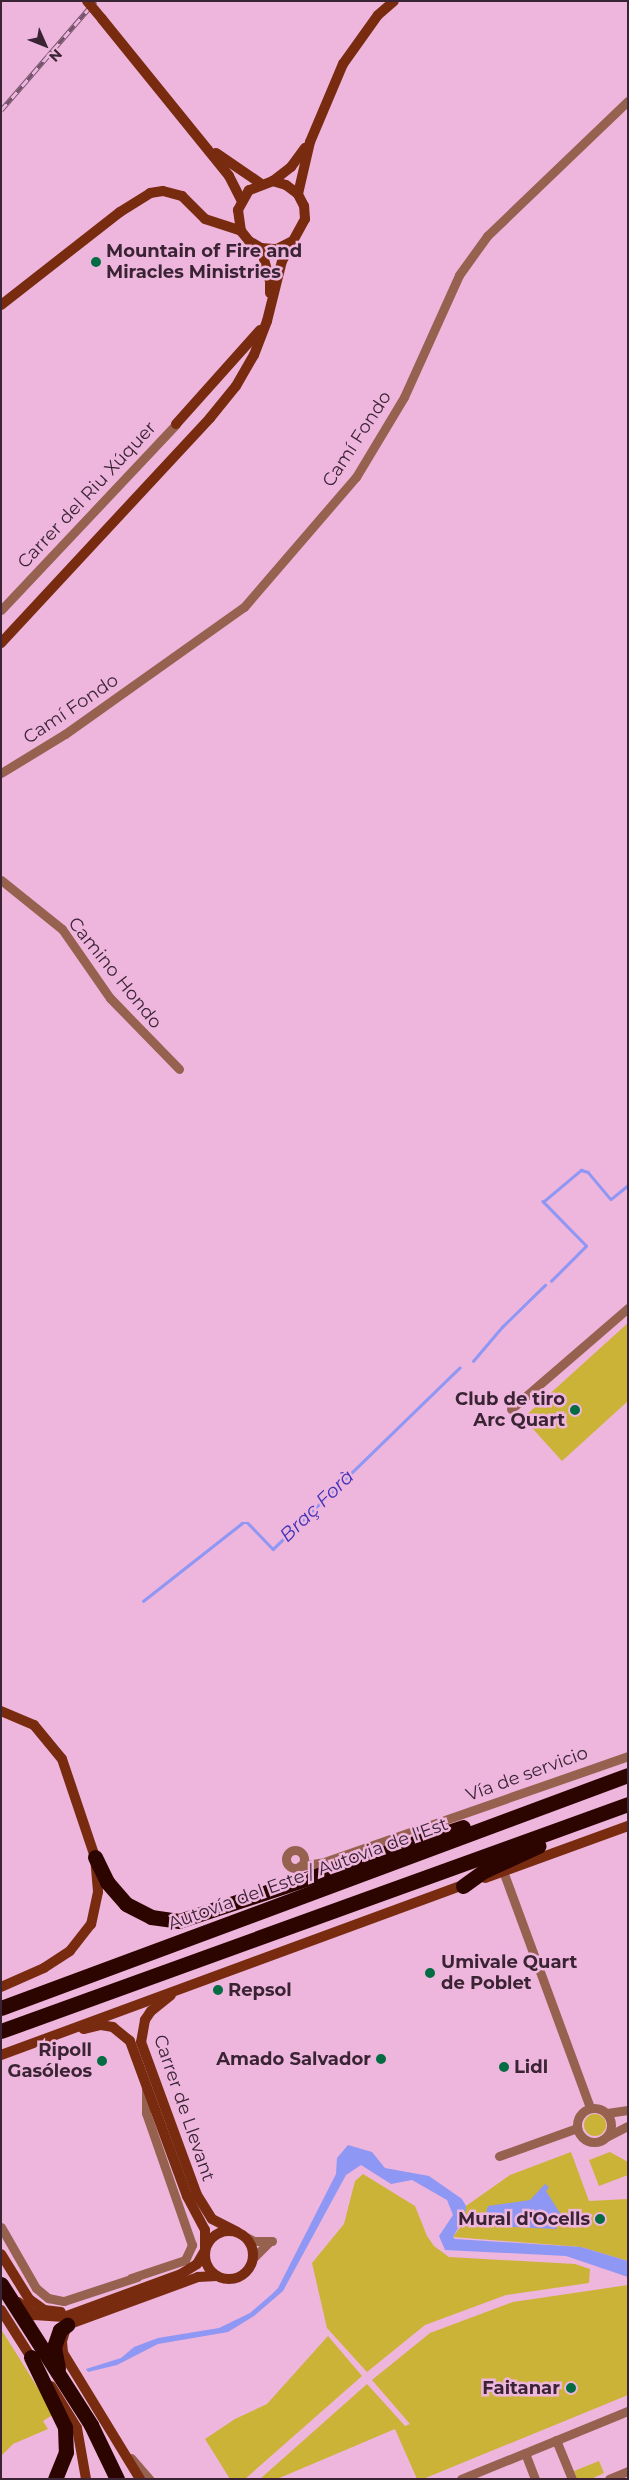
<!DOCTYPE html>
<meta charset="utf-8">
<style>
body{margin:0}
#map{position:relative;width:629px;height:2480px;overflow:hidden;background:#eeb5dd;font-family:Montserrat,sans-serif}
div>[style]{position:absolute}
.green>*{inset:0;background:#cbb337}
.round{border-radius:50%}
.water>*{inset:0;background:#8e97f4}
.stream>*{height:2.5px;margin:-1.25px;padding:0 1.25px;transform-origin:1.25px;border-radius:1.25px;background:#8e97f4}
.street>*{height:9px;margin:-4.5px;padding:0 4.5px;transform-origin:4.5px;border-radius:4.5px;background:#976150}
.street>.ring{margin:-4.5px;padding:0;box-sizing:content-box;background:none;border:9px solid #976150;border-radius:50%}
.secondary>*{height:10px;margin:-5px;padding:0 5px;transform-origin:5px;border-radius:5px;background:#792b10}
.secondary>.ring{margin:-5px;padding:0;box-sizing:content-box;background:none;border:10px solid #792b10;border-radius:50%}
.highway>*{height:15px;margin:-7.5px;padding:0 7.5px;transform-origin:7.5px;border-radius:7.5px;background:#2c0500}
.rail>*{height:4.5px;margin-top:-2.25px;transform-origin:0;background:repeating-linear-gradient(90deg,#eeb5dd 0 8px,#74536b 0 16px);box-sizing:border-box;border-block:1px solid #74536b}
.secondary-bridge>*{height:10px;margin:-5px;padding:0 5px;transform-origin:5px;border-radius:5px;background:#792b10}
.dots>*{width:14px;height:14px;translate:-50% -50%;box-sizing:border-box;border:2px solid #eeb5dd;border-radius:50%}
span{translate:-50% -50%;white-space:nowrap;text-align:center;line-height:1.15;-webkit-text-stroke:5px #eeb5dd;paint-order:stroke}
.poi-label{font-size:18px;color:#3a2434;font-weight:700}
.left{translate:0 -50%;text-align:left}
.right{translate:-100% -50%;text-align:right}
.street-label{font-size:18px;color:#3a2434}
.water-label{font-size:19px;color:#3f32b7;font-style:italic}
.frame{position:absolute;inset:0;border:2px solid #3a2434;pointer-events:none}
.north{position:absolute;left:20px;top:20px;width:50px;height:50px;-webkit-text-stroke:4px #eeb5dd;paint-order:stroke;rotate:134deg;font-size:14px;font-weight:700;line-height:20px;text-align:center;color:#3a2434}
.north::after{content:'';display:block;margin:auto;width:18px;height:22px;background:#3a2434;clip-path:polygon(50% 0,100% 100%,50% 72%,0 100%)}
</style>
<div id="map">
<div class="green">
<div style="clip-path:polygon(628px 1323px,628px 1401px,562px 1461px,523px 1418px)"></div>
<div class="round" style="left:584px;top:2114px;width:22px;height:22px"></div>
<div style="clip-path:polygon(571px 2152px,589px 2201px,628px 2199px,628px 2261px,581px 2247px,453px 2237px,461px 2226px,466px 2206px,510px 2175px)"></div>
<div style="clip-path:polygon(610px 2152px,628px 2162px,628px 2175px,599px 2186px,589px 2160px)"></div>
<div style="clip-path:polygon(363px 2174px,415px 2206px,427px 2236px,434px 2246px,449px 2257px,575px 2264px,590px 2269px,589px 2283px,506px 2295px,425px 2325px,367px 2372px,327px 2328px,312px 2263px,344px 2224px,355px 2181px)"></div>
<div style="clip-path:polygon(628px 2285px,628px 2395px,423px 2479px,417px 2479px,395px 2429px,277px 2479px,260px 2479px,367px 2384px,405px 2426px,410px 2424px,372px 2380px,430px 2333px,513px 2302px)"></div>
<div style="clip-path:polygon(1px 2329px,54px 2414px,43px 2421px,48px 2429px,13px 2444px,1px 2456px)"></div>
<div style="clip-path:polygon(328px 2336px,362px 2376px,245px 2479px,230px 2479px,205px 2439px,235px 2419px,267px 2404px)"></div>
<div style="clip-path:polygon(599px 2461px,604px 2473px,591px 2479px,577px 2479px,574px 2471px)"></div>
</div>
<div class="water">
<div style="clip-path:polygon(348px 2145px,372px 2152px,385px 2168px,429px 2176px,462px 2199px,466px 2206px,465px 2216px,453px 2237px,455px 2239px,581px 2247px,628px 2261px,628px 2277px,566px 2256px,445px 2250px,439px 2236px,453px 2215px,447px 2200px,412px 2180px,391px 2184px,361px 2165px,346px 2175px,283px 2291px,254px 2316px,228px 2332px,158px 2344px,117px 2365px,88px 2372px,86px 2369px,121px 2358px,134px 2347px,158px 2338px,219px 2328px,250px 2313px,272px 2294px,278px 2288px,336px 2174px,337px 2158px)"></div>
<div style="clip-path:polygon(545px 2184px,549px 2187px,546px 2191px,560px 2213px,561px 2220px,556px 2229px,493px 2226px,484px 2219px,488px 2206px,530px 2200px)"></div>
</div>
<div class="stream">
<div style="left:551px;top:1281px;width:49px;rotate:-45deg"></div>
<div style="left:586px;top:1246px;width:62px;rotate:-134.3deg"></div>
<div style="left:543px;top:1202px;width:50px;rotate:-40.1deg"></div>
<div style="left:581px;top:1170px;width:7px;rotate:16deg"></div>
<div style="left:588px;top:1172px;width:35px;rotate:50deg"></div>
<div style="left:611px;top:1199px;width:22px;rotate:-39deg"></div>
<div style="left:473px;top:1361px;width:45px;rotate:-49.5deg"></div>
<div style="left:502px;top:1327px;width:60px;rotate:-44.3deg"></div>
<div style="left:143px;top:1601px;width:126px;rotate:-38.2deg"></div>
<div style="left:242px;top:1523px;width:6px"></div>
<div style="left:248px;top:1523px;width:36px;rotate:46deg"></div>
<div style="left:273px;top:1549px;width:260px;rotate:-44.2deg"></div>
</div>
<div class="street">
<div style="left:1px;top:610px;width:255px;rotate:-46.7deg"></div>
<div style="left:1px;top:773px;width:75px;rotate:-31.4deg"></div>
<div style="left:65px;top:734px;width:219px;rotate:-35.4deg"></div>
<div style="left:244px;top:607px;width:172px;rotate:-49.3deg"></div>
<div style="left:356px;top:477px;width:93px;rotate:-59deg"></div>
<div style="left:404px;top:397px;width:134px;rotate:-65.7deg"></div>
<div style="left:459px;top:275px;width:48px;rotate:-54.3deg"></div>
<div style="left:487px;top:236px;width:195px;rotate:-43.8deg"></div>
<div style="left:1px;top:880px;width:78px;rotate:38.8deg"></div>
<div style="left:62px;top:929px;width:84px;rotate:55.2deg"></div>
<div style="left:110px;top:998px;width:99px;rotate:45.8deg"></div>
<div style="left:511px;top:1409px;width:155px;rotate:-40.8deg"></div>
<div class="ring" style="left:286px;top:1850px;width:9px;height:9px"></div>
<div style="left:300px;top:1866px;width:24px;rotate:-9deg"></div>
<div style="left:324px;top:1862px;width:322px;rotate:-19.2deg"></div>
<div style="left:503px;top:1871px;width:252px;rotate:69.8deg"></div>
<div class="ring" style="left:577px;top:2108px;width:25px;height:25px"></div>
<div style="left:607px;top:2113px;width:21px;rotate:-8deg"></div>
<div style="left:608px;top:2136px;width:22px;rotate:-27deg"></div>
<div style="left:499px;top:2156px;width:83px;rotate:-19.7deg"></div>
<div style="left:1px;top:2227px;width:70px;rotate:60.2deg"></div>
<div style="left:36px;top:2288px;width:16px;rotate:40deg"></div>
<div style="left:48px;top:2298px;width:16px;rotate:11deg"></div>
<div style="left:64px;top:2301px;width:77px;rotate:-18.2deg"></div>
<div style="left:244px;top:2236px;width:11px;rotate:27deg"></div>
<div style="left:254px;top:2241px;width:18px"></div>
<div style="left:253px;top:2258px;width:24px;rotate:-45deg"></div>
<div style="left:131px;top:2278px;width:57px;rotate:-18.4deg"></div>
<div style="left:185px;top:2260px;width:17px;rotate:-65deg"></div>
<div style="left:192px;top:2245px;width:140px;rotate:-109.2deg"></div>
<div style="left:146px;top:2113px;width:25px;rotate:-90deg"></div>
<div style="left:556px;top:2440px;width:42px;rotate:67.7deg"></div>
<div style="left:525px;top:2453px;width:28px;rotate:69deg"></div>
<div style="left:131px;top:2458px;width:28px;rotate:49deg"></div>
<div style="left:461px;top:2479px;width:180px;rotate:-22.2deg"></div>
<div style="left:609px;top:2479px;width:21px;rotate:-23deg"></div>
</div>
<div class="secondary">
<div style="left:102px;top:19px;width:202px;rotate:51deg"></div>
<div style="left:229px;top:176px;width:27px;rotate:63deg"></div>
<div style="left:216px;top:153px;width:53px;rotate:34.3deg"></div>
<div style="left:273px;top:181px;width:23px;rotate:-38deg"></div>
<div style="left:291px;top:167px;width:24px;rotate:-54deg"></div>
<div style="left:298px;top:194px;width:53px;rotate:-77deg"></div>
<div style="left:310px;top:142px;width:85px;rotate:-67.1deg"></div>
<div style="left:343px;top:64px;width:60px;rotate:-54.5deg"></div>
<div style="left:378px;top:15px;width:21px;rotate:-41deg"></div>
<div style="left:261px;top:248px;width:35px;rotate:75deg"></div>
<div style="left:270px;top:282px;width:11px;rotate:90deg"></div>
<div style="left:1px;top:305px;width:151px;rotate:-38deg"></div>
<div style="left:120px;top:212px;width:36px;rotate:-32deg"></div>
<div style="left:150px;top:193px;width:13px;rotate:-9deg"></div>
<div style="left:163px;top:191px;width:20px;rotate:15deg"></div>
<div style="left:182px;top:196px;width:33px;rotate:45deg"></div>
<div style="left:205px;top:219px;width:38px;rotate:18deg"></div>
<div style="left:176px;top:424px;width:126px;rotate:-48.2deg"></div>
<div style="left:1px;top:643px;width:307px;rotate:-47.1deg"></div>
<div style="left:210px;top:418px;width:41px;rotate:-50.9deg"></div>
<div style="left:236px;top:386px;width:36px;rotate:-60deg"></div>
<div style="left:254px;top:355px;width:36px;rotate:-69deg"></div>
<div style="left:267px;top:321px;width:62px;rotate:-76deg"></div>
<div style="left:282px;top:261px;width:48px;rotate:-61.3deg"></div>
<div style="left:305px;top:219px;width:13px;rotate:-94deg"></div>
<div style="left:304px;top:206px;width:13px;rotate:-117deg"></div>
<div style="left:298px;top:194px;width:15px;rotate:-143deg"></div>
<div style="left:286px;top:185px;width:14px;rotate:-163deg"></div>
<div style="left:273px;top:181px;width:26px;rotate:159deg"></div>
<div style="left:249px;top:190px;width:23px;rotate:119deg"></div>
<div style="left:238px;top:210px;width:21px;rotate:82deg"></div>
<div style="left:241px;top:231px;width:13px;rotate:51deg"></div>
<div style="left:249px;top:241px;width:14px;rotate:30deg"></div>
<div style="left:261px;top:248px;width:16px;rotate:4deg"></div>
<div style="left:277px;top:249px;width:16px;rotate:-27deg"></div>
<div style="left:1px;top:1711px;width:36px;rotate:23deg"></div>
<div style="left:34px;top:1725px;width:44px;rotate:50.5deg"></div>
<div style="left:62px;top:1759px;width:103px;rotate:71.4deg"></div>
<div style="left:95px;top:1857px;width:35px;rotate:85deg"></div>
<div style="left:98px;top:1892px;width:33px;rotate:102deg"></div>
<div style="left:91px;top:1924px;width:34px;rotate:128deg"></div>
<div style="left:70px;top:1951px;width:31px;rotate:147deg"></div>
<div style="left:44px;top:1968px;width:47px;rotate:156.2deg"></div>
<div style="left:485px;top:1878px;width:152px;rotate:-20deg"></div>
<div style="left:171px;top:1995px;width:26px;rotate:141deg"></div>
<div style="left:151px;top:2011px;width:11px;rotate:124deg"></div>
<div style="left:145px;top:2020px;width:22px;rotate:100deg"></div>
<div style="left:141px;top:2042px;width:163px;rotate:69.9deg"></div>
<div style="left:197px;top:2195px;width:28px;rotate:58deg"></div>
<div style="left:212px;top:2219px;width:28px;rotate:27deg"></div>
<div style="left:1px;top:2055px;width:496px;rotate:-20.2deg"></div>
<div class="ring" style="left:205px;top:2231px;width:38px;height:38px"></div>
<div style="left:1px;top:2254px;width:53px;rotate:58.1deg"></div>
<div style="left:29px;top:2299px;width:19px;rotate:36deg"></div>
<div style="left:44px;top:2310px;width:17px;rotate:7deg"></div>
<div style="left:18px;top:2302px;width:21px;rotate:39deg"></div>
<div style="left:34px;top:2315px;width:30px;rotate:4deg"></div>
<div style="left:64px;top:2317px;width:125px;rotate:-20.2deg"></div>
<div style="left:181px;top:2274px;width:19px;rotate:-32deg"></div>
<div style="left:197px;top:2264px;width:16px;rotate:-60deg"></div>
<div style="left:205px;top:2250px;width:20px;rotate:-90deg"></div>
<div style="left:205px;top:2230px;width:38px;rotate:-118deg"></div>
<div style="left:187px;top:2196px;width:165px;rotate:-110.2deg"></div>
<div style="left:130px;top:2041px;width:22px;rotate:-141deg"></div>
<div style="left:113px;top:2027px;width:12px;rotate:-171deg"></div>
<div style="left:101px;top:2025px;width:18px;rotate:167deg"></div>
<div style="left:1px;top:2310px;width:62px;rotate:57.6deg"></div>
<div style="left:51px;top:2386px;width:49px;rotate:58.2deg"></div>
<div style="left:77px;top:2428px;width:52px;rotate:80deg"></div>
<div style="left:140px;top:2479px;width:148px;rotate:-121.4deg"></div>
<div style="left:63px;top:2353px;width:12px;rotate:-95deg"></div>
<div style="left:62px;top:2341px;width:17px;rotate:-73deg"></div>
<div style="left:67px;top:2325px;width:140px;rotate:-20.1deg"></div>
<div style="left:198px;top:2277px;width:19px;rotate:-3deg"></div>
</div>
<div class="highway">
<div style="left:95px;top:1857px;width:28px;rotate:64deg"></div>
<div style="left:107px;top:1882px;width:29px;rotate:49deg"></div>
<div style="left:126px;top:1904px;width:28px;rotate:27deg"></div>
<div style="left:151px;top:1917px;width:28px;rotate:8deg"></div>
<div style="left:179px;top:1921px;width:299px;rotate:-18.3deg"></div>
<div style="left:463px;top:1886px;width:26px;rotate:-36deg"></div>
<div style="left:484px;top:1871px;width:60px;rotate:-24.8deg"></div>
<div style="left:1px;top:2008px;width:669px;rotate:-20.39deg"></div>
<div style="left:1px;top:2031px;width:667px;rotate:-19.9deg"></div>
<div style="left:1px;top:2284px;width:167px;rotate:57.4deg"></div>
<div style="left:91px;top:2425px;width:60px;rotate:64.3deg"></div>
<div style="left:31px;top:2357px;width:78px;rotate:64.1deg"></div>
<div style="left:65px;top:2427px;width:25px;rotate:88deg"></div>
<div style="left:66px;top:2452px;width:29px;rotate:112deg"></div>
<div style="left:58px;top:2368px;width:21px;rotate:-101deg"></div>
<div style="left:54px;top:2347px;width:18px;rotate:-71deg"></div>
<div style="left:60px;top:2330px;width:9px;rotate:-36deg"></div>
</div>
<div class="rail">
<div style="left:1px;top:110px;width:144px;rotate:-49.2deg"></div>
</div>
<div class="secondary-bridge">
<div style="left:87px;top:1px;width:23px;rotate:50deg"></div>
</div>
<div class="dots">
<div style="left:96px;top:262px;background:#036c42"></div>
<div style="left:575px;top:1410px;background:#036c42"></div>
<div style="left:430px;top:1973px;background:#036c42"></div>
<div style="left:218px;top:1990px;background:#036c42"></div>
<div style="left:381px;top:2059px;background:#036c42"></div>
<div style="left:102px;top:2061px;background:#036c42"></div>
<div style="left:504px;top:2067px;background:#036c42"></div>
<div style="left:600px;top:2219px;background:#036c42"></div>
<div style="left:571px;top:2388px;background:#036c42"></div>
</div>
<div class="poi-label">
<span class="left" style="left:106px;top:262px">Mountain of Fire and<br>Miracles Ministries</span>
<span class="right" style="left:565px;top:1410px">Club de tiro<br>Arc Quart</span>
<span class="left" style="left:441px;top:1973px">Umivale Quart<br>de Poblet</span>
<span class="left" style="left:228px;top:1990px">Repsol</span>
<span class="right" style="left:92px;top:2061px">Ripoll<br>Gasóleos</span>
<span class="right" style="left:371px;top:2059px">Amado Salvador</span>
<span class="left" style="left:514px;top:2067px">Lidl</span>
<span class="right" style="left:590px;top:2219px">Mural d'Ocells</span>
<span class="right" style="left:560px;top:2388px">Faitanar</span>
</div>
<div class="street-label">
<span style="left:357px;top:439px;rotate:-57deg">Camí Fondo</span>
<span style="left:87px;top:495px;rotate:-47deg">Carrer del Riu Xúquer</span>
<span style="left:71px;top:709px;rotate:-34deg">Camí Fondo</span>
<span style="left:115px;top:973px;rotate:51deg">Camino Hondo</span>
<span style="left:527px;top:1774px;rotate:-20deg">Vía de servicio</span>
<span style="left:308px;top:1874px;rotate:-20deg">Autovía del Este / Autovia de l'Est</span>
<span style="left:184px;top:2108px;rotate:71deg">Carrer de Llevant</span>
</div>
<div class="water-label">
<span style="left:317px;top:1506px;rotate:-44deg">Braç Forà</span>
</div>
<div class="frame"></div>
<div class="north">N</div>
</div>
